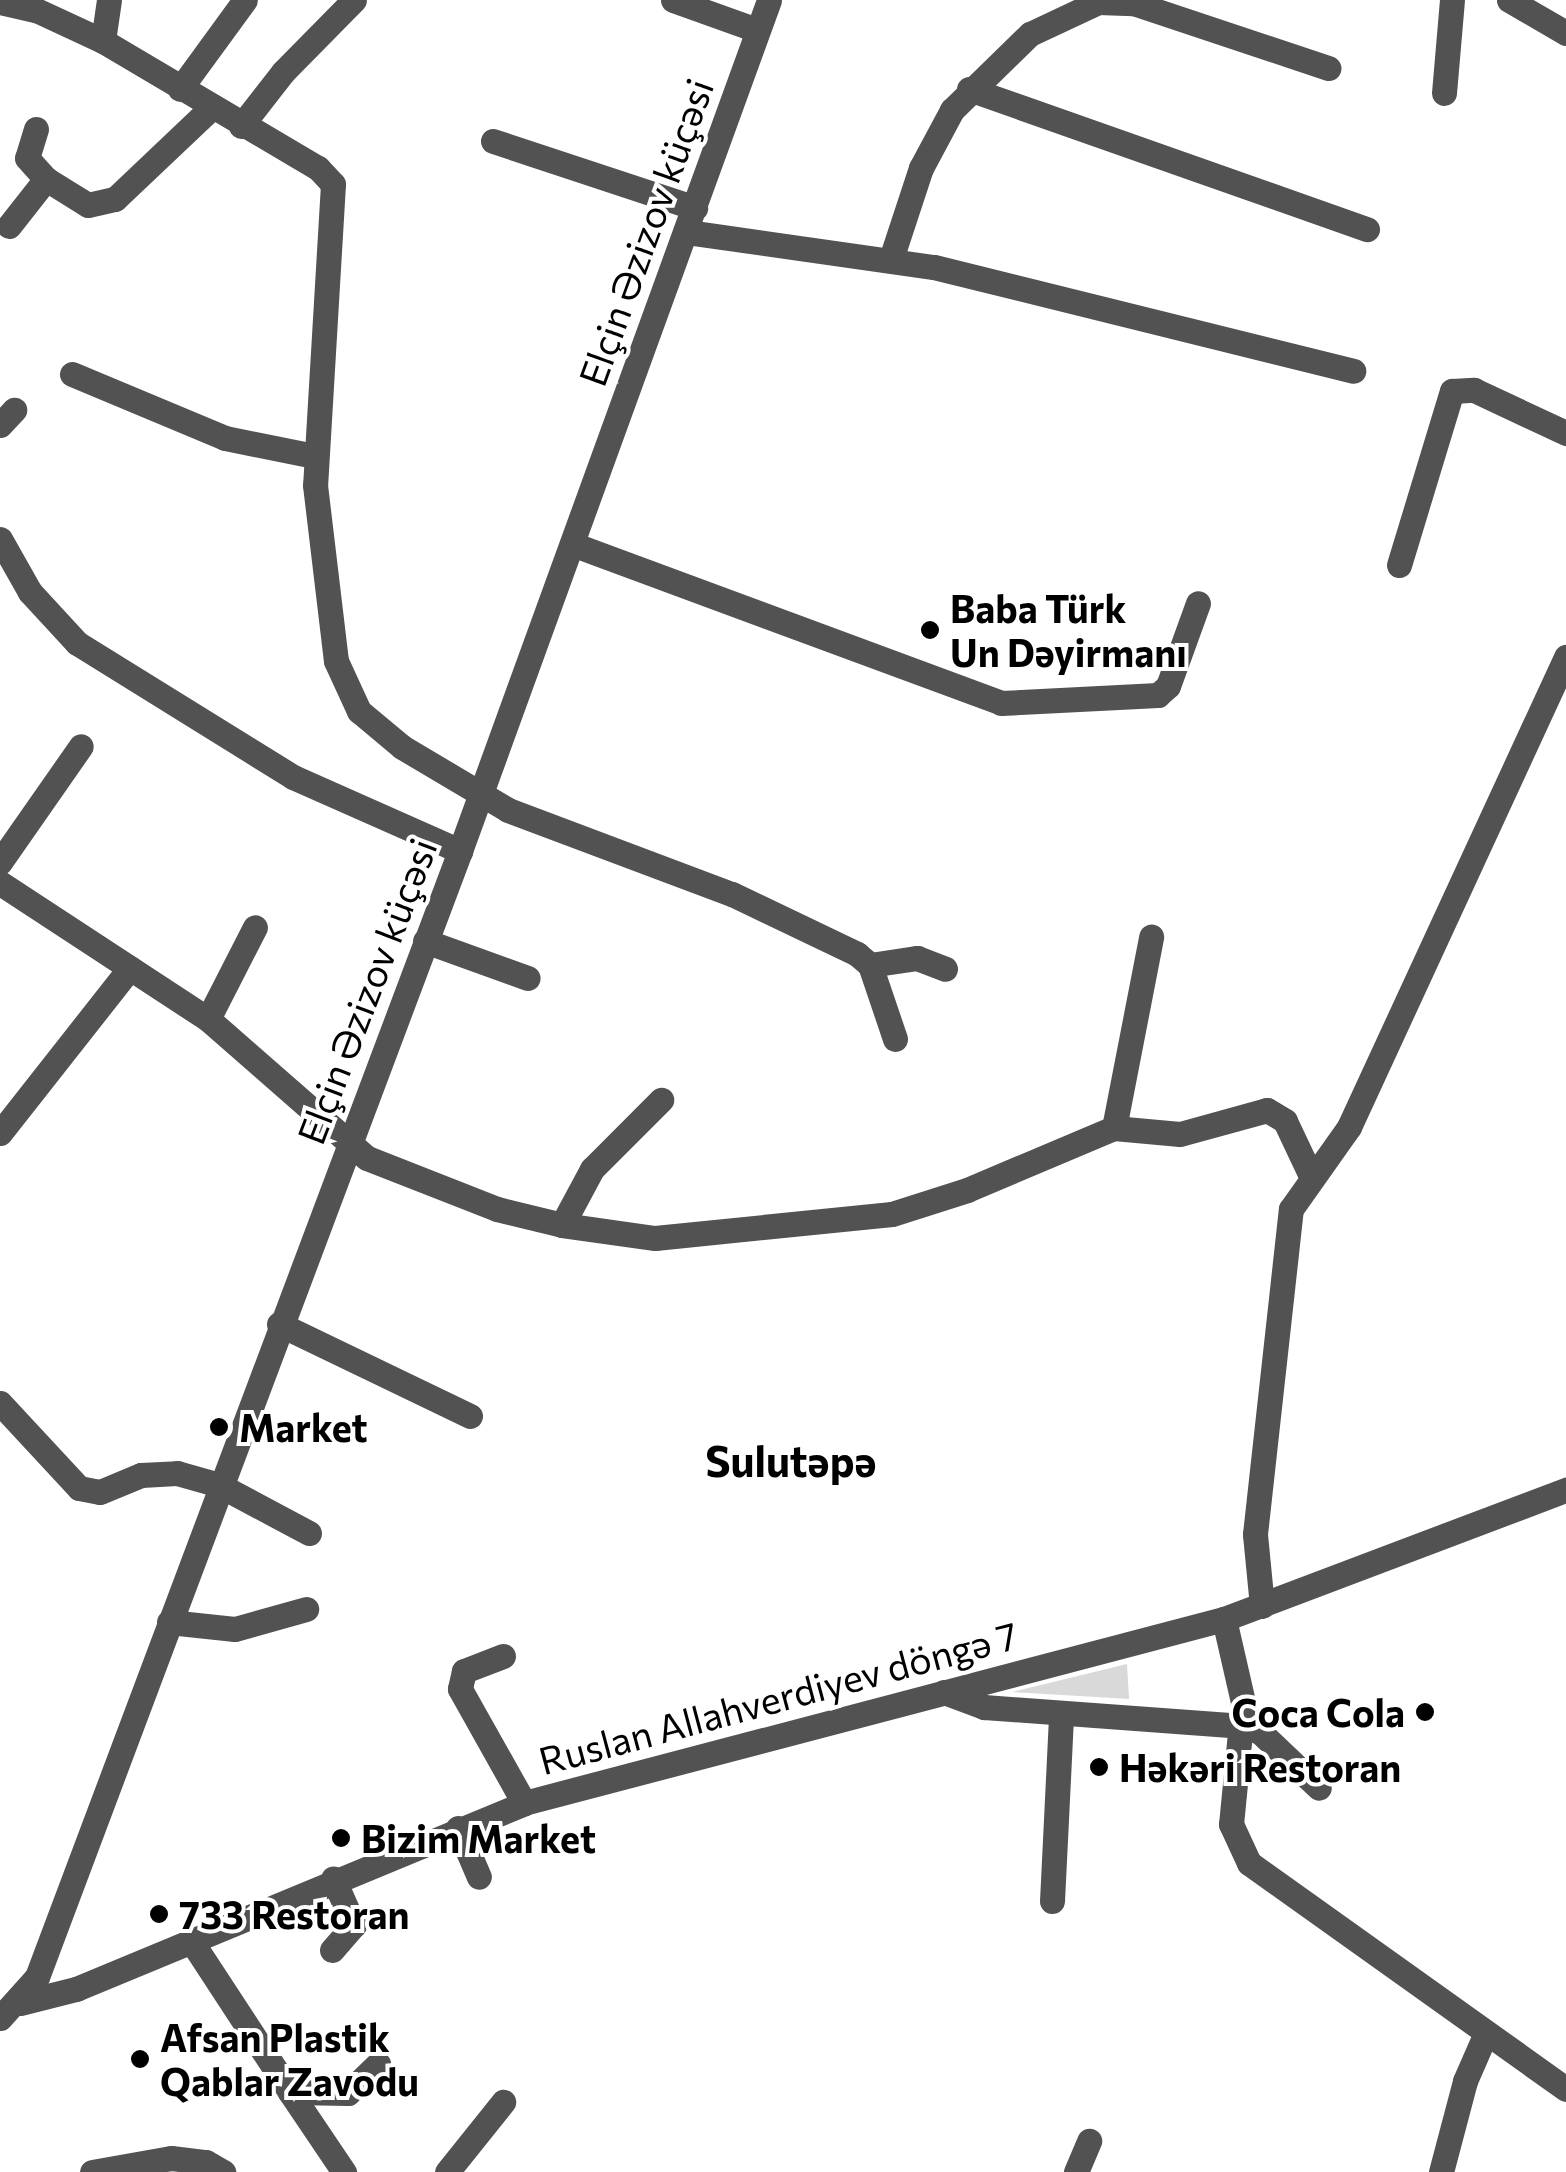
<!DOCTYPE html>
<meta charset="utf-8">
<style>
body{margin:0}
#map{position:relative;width:1566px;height:2172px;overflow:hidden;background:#fff;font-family:Commissioner,sans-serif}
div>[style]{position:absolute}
.green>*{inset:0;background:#d9d9d9}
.minor>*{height:25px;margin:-12.5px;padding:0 12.5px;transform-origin:12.5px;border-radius:12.5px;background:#525252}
.dots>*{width:28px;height:28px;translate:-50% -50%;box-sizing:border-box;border:5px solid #fff;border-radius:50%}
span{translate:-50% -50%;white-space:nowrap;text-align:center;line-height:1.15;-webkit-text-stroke:8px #fff;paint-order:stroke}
.street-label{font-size:38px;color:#000}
.poi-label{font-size:38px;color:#000;font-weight:700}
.left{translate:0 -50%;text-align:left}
.right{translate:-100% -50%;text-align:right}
.quarter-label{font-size:42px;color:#000;font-weight:700}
</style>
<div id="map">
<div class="green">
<div style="clip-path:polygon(1127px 1664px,1129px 1699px,1012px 1692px)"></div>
</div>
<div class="minor">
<div style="left:673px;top:0;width:89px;rotate:19.7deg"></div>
<div style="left:1509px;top:0;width:66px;rotate:30.1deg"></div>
<div style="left:0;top:2px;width:37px;rotate:13deg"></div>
<div style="left:36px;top:10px;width:74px;rotate:24.8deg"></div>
<div style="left:103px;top:41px;width:250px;rotate:30.6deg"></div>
<div style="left:318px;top:168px;width:22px;rotate:47deg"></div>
<div style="left:333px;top:184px;width:302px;rotate:93.4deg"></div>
<div style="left:315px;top:485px;width:177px;rotate:83.2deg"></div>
<div style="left:336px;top:661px;width:55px;rotate:65.3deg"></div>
<div style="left:359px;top:711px;width:56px;rotate:39.9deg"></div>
<div style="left:402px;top:747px;width:123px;rotate:30.7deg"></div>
<div style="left:508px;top:810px;width:239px;rotate:20.6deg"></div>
<div style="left:732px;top:894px;width:139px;rotate:25.6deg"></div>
<div style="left:857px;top:954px;width:17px;rotate:40deg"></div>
<div style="left:870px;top:965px;width:78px;rotate:71.3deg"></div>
<div style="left:103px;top:41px;width:41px;rotate:-81.7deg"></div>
<div style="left:180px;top:89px;width:110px;rotate:-53.9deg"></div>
<div style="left:969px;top:89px;width:422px;rotate:19.4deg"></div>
<div style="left:1444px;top:93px;width:93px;rotate:-85.1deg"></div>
<div style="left:241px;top:126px;width:68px;rotate:-52.1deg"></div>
<div style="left:283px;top:72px;width:101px;rotate:-45.4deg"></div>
<div style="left:36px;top:129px;width:30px;rotate:107deg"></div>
<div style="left:27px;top:158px;width:28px;rotate:48deg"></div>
<div style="left:493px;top:141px;width:213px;rotate:18.3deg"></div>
<div style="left:9px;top:226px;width:60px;rotate:-51.8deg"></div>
<div style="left:46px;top:179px;width:49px;rotate:31.8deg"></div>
<div style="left:88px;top:205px;width:28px;rotate:-13deg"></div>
<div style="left:115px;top:199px;width:131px;rotate:-43.5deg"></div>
<div style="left:687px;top:232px;width:249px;rotate:8.1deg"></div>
<div style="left:934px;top:267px;width:432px;rotate:13.9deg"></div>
<div style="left:891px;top:259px;width:96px;rotate:-71.8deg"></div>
<div style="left:921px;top:168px;width:66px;rotate:-61.9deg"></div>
<div style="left:952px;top:110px;width:109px;rotate:-44.3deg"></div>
<div style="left:1030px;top:34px;width:75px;rotate:-25.2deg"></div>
<div style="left:1098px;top:2px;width:35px;rotate:2deg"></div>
<div style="left:1133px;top:3px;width:206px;rotate:18.4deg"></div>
<div style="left:72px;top:374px;width:166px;rotate:22.7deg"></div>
<div style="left:225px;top:438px;width:91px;rotate:11.4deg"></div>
<div style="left:0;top:425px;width:21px;rotate:-47deg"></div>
<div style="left:0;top:539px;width:61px;rotate:60.5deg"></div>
<div style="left:30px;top:592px;width:69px;rotate:47.3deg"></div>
<div style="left:77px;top:643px;width:254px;rotate:31.8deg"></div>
<div style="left:293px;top:777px;width:183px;rotate:23.9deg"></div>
<div style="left:572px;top:544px;width:458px;rotate:20.3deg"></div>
<div style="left:1001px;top:703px;width:157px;rotate:-2.9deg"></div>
<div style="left:1158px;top:695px;width:13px;rotate:-42deg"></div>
<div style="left:1168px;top:686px;width:88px;rotate:-70.1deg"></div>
<div style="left:1399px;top:565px;width:182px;rotate:-73.1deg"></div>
<div style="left:1452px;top:391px;width:22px;rotate:-3deg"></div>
<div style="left:1474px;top:390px;width:102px;rotate:25.1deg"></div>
<div style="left:0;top:862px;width:141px;rotate:-55.1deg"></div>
<div style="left:0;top:883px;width:249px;rotate:33.2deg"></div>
<div style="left:208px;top:1019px;width:211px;rotate:41.2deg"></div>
<div style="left:367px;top:1158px;width:140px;rotate:21.4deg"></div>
<div style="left:497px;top:1209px;width:67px;rotate:13.8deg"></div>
<div style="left:562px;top:1225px;width:94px;rotate:8deg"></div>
<div style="left:655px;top:1238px;width:238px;rotate:-5.8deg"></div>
<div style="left:892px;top:1214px;width:79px;rotate:-17.7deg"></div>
<div style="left:967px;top:1190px;width:160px;rotate:-22.9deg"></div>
<div style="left:1114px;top:1128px;width:66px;rotate:5.2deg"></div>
<div style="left:1180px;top:1134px;width:90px;rotate:-15.4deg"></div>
<div style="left:1267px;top:1110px;width:21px;rotate:31deg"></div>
<div style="left:1285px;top:1121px;width:61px;rotate:64.7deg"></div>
<div style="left:425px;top:941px;width:109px;rotate:19.8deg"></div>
<div style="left:870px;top:965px;width:48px;rotate:-8.5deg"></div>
<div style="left:917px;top:958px;width:30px;rotate:21deg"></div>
<div style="left:208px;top:1019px;width:103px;rotate:-62.9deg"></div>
<div style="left:1114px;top:1128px;width:195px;rotate:-79deg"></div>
<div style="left:0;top:1133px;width:210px;rotate:-51.8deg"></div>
<div style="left:562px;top:1225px;width:64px;rotate:-61.8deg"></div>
<div style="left:592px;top:1169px;width:98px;rotate:-45deg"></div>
<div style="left:279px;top:1324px;width:212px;rotate:25.7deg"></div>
<div style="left:0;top:1403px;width:116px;rotate:47.1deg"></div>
<div style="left:79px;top:1488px;width:21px;rotate:11deg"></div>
<div style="left:100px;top:1492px;width:44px;rotate:-22.5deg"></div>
<div style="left:141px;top:1475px;width:36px;rotate:-3deg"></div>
<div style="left:177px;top:1473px;width:44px;rotate:15.9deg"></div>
<div style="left:219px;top:1485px;width:102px;rotate:28.1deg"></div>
<div style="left:1262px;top:1606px;width:72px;rotate:-95.6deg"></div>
<div style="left:1255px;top:1534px;width:327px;rotate:-83.7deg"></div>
<div style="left:1291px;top:1209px;width:100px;rotate:-54.7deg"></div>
<div style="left:1349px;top:1127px;width:518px;rotate:-65.22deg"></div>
<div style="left:1224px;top:1619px;width:85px;rotate:77.1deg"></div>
<div style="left:1243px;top:1702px;width:123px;rotate:95.6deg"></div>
<div style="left:1231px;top:1824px;width:43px;rotate:65.2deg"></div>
<div style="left:1249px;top:1863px;width:389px;rotate:35.5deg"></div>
<div style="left:169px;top:1622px;width:66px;rotate:6.1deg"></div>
<div style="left:235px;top:1629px;width:74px;rotate:-15.7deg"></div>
<div style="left:503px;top:1656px;width:42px;rotate:159deg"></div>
<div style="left:464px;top:1671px;width:18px;rotate:103deg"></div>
<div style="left:460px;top:1689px;width:131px;rotate:60.7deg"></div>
<div style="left:944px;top:1692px;width:43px;rotate:20.6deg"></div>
<div style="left:984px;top:1707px;width:260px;rotate:4.2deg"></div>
<div style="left:1243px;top:1726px;width:18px;rotate:19deg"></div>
<div style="left:1260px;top:1732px;width:81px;rotate:43.5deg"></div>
<div style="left:458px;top:1828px;width:53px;rotate:66.8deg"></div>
<div style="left:1052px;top:1901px;width:185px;rotate:-87.2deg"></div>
<div style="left:190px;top:1939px;width:183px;rotate:56.8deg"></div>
<div style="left:290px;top:2092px;width:58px;rotate:1deg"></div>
<div style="left:348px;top:2093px;width:42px;rotate:-44deg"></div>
<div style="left:332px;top:1950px;width:33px;rotate:-49deg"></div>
<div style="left:354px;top:1925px;width:51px;rotate:-114.1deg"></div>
<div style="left:20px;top:2003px;width:58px;rotate:-14deg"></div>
<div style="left:76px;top:1989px;width:485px;rotate:-22.5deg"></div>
<div style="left:524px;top:1803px;width:724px;rotate:-14.73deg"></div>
<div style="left:1224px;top:1619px;width:366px;rotate:-20.7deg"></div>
<div style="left:0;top:2018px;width:55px;rotate:-47.9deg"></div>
<div style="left:37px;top:1977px;width:1203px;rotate:-69.41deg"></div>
<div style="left:460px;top:851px;width:905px;rotate:-70.04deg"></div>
<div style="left:290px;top:2092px;width:97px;rotate:56deg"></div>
<div style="left:92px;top:2172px;width:80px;rotate:-10deg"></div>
<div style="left:171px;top:2158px;width:35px;rotate:7deg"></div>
<div style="left:206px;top:2162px;width:20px;rotate:30deg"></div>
<div style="left:447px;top:2172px;width:90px;rotate:-51.3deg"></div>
<div style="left:1076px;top:2172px;width:34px;rotate:-67deg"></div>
<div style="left:1441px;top:2172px;width:94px;rotate:-75.2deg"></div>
<div style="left:1465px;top:2081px;width:52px;rotate:-66.4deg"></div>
</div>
<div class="dots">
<div style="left:930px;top:630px;background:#000"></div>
<div style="left:219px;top:1427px;background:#000"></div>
<div style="left:1425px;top:1712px;background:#000"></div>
<div style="left:1099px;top:1767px;background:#000"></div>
<div style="left:341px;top:1838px;background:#000"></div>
<div style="left:159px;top:1914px;background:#000"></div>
<div style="left:140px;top:2059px;background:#000"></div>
</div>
<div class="street-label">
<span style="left:645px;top:232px;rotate:-70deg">Elçin Əzizov küçəsi</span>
<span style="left:366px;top:991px;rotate:-69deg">Elçin Əzizov küçəsi</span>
<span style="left:778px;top:1697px;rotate:-15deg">Ruslan Allahverdiyev döngə 7</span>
</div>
<div class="poi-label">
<span class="left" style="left:950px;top:630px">Baba Türk<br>Un Dəyirmanı</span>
<span class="left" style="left:239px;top:1427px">Market</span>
<span class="right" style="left:1405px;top:1712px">Coca Cola</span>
<span class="left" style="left:1119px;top:1767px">Həkəri Restoran</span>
<span class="left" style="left:361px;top:1838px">Bizim Market</span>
<span class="left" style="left:179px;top:1914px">733 Restoran</span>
<span class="left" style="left:160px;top:2059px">Afsan Plastik<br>Qablar Zavodu</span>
</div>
<div class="quarter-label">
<span style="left:791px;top:1460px">Sulutəpə</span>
</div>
</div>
